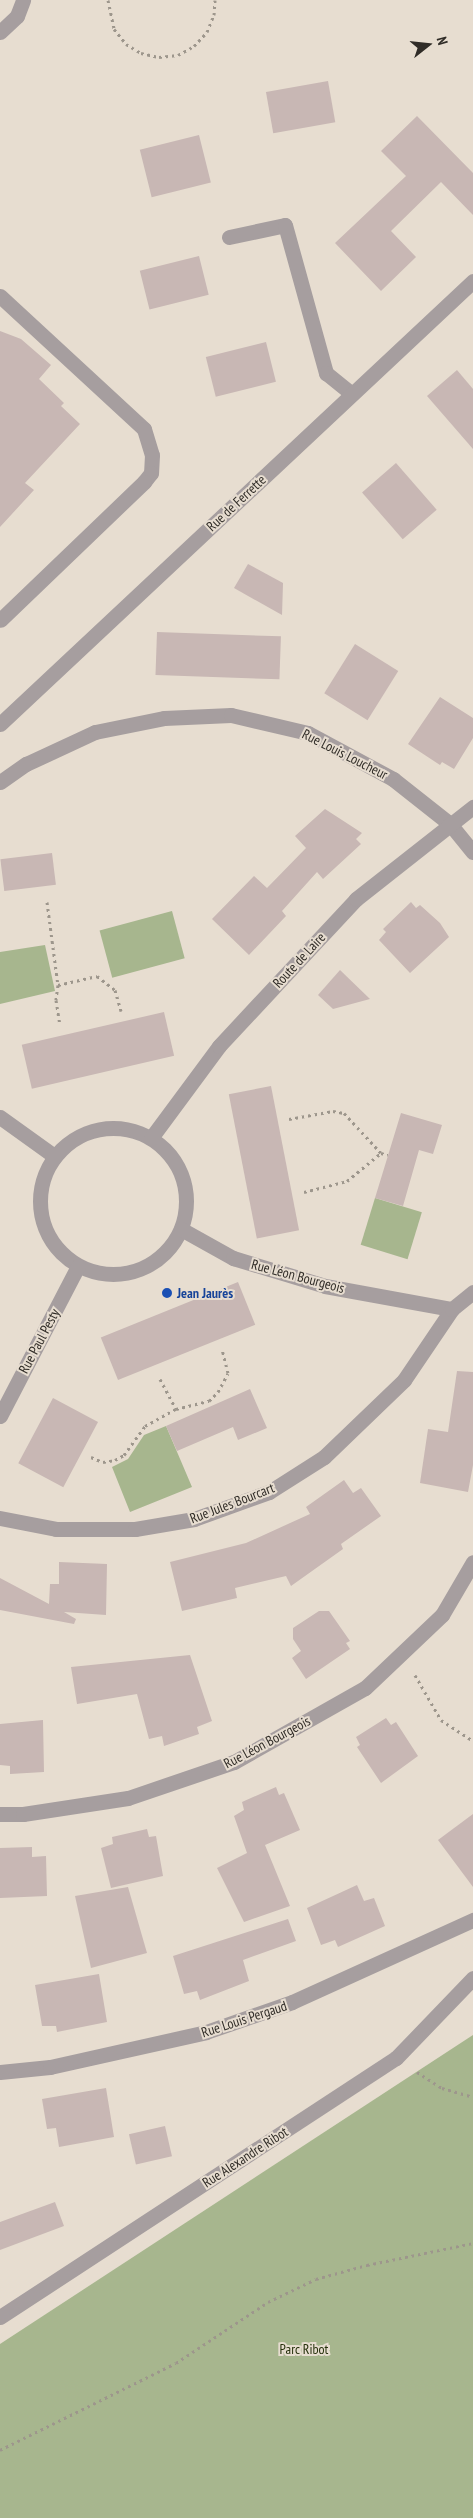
<!DOCTYPE html>
<meta charset="utf-8">
<style>
body{margin:0}
#map{position:relative;width:473px;height:2518px;overflow:hidden;background:#e7ddd0;font-family:"PT Sans Narrow",sans-serif}
div>[style]{position:absolute}
.green>*{inset:0;background:#a7b68e;transform-origin:0 0}
.building>*{inset:0;background:#c8b7b4;transform-origin:0 0}
.path>*{height:3px;margin-top:-1.5px;transform-origin:0;background:repeating-linear-gradient(90deg,#9d968c 0 2.5px,transparent 0 6.5px)}
.lane>*{height:15px;margin:-7.5px;padding:0 7.5px;transform-origin:7.5px;border-radius:7.5px;background:#a69e9f}
.street>*{height:15px;margin:-7.5px;padding:0 7.5px;transform-origin:7.5px;border-radius:7.5px;background:#a69e9f}
.street>.ring{margin:-7.5px;padding:0;box-sizing:content-box;background:none;border:15px solid #a69e9f;border-radius:50%}
.dots>*{width:14px;height:14px;translate:-50% -50%;box-sizing:border-box;border:2px solid #e7ddd0;border-radius:50%}
span{translate:-50% -50%;white-space:nowrap;text-align:center;line-height:1.15;-webkit-text-stroke:4px #e7ddd0;paint-order:stroke}
.street-label{font-size:14px;color:#302c27}
.transit-label{font-size:14px;color:#164399;font-weight:700}
.left{translate:0 -50%;text-align:left}
.park-label{font-size:14px;color:#26310c}
.north{position:absolute;left:403px;top:20px;width:50px;height:50px;-webkit-text-stroke:4px #e7ddd0;paint-order:stroke;rotate:74deg;font-size:14px;font-weight:700;line-height:20px;text-align:center;color:#302c27}
.north::after{content:'';display:block;margin:auto;width:18px;height:22px;background:#302c27;clip-path:polygon(50% 0,100% 100%,50% 72%,0 100%)}
</style>
<div id="map">
<div class="green">
<div style="left:172px;top:911px;width:49px;height:75px;rotate:75deg"></div>
<div style="clip-path:polygon(45px 945px,55px 991px,0 1004px,0 952px)"></div>
<div style="left:375px;top:1198px;width:49px;height:49px;rotate:17deg"></div>
<div style="clip-path:polygon(166px 1426px,192px 1487px,130px 1512px,112px 1467px,128px 1459px,144px 1435px)"></div>
<div style="clip-path:polygon(473px 2035px,473px 2518px,0 2518px,0 2344px)"></div>
</div>
<div class="building">
<div style="left:328px;top:81px;width:42px;height:63px;rotate:80deg"></div>
<div style="clip-path:polygon(417px 116px,473px 173px,473px 215px,441px 182px,391px 231px,416px 257px,381px 291px,335px 243px,406px 176px,381px 151px)"></div>
<div style="left:199px;top:135px;width:49px;height:61px;rotate:76deg"></div>
<div style="left:199px;top:256px;width:40px;height:61px;rotate:76deg"></div>
<div style="clip-path:polygon(0 331px,21px 339px,51px 365px,39px 379px,64px 403px,61px 406px,80px 424px,25px 483px,34px 490px,0 527px)"></div>
<div style="left:266px;top:342px;width:41px;height:62px;rotate:76deg"></div>
<div style="clip-path:polygon(457px 370px,473px 389px,473px 449px,427px 396px)"></div>
<div style="left:396px;top:463px;width:62px;height:45px;rotate:49deg"></div>
<div style="clip-path:polygon(248px 564px,283px 583px,282px 615px,234px 588px)"></div>
<div style="left:157px;top:632px;width:124px;height:43px;rotate:2deg"></div>
<div style="left:355px;top:644px;width:51px;height:58px;rotate:32deg"></div>
<div style="clip-path:polygon(440px 697px,473px 718px,473px 738px,454px 769px,442px 762px,440px 765px,408px 744px)"></div>
<div style="clip-path:polygon(325px 809px,362px 833px,356px 839px,361px 844px,323px 879px,317px 872px,282px 911px,286px 916px,249px 955px,212px 919px,254px 876px,267px 888px,306px 848px,295px 836px)"></div>
<div style="left:52px;top:853px;width:32px;height:52px;rotate:83deg"></div>
<div style="clip-path:polygon(411px 902px,416px 908px,420px 905px,440px 923px,449px 937px,410px 973px,379px 940px,386px 932px,383px 929px)"></div>
<div style="clip-path:polygon(340px 970px,370px 999px,333px 1009px,318px 995px)"></div>
<div style="left:164px;top:1012px;width:45px;height:146px;rotate:77deg"></div>
<div style="left:271px;top:1086px;width:147px;height:43px;rotate:79deg"></div>
<div style="clip-path:polygon(401px 1113px,442px 1125px,433px 1154px,419px 1150px,403px 1206px,375px 1198px)"></div>
<div style="left:238px;top:1282px;width:46px;height:148px;rotate:68deg"></div>
<div style="clip-path:polygon(457px 1371px,473px 1372px,473px 1465px,468px 1492px,420px 1483px,428px 1429px,448px 1432px)"></div>
<div style="clip-path:polygon(250px 1389px,267px 1428px,238px 1440px,233px 1427px,177px 1451px,166px 1426px)"></div>
<div style="left:53px;top:1398px;width:51px;height:74px;rotate:28deg"></div>
<div style="clip-path:polygon(344px 1480px,353px 1493px,361px 1488px,381px 1516px,341px 1544px,343px 1549px,291px 1586px,286px 1576px,235px 1588px,237px 1598px,182px 1611px,170px 1562px,246px 1543px,310px 1514px,306px 1507px)"></div>
<div style="clip-path:polygon(59px 1562px,107px 1564px,106px 1615px,64px 1612px,76px 1619px,74px 1624px,0 1610px,0 1578px,49px 1604px,50px 1584px,59px 1584px)"></div>
<div style="clip-path:polygon(319px 1611px,329px 1611px,350px 1641px,346px 1643px,350px 1649px,306px 1679px,292px 1658px,301px 1651px,293px 1639px,293px 1628px)"></div>
<div style="clip-path:polygon(190px 1655px,212px 1721px,197px 1727px,199px 1734px,164px 1746px,162px 1736px,149px 1739px,137px 1694px,77px 1704px,71px 1667px)"></div>
<div style="clip-path:polygon(386px 1718px,391px 1725px,396px 1722px,418px 1756px,381px 1783px,357px 1747px,360px 1745px,356px 1737px)"></div>
<div style="clip-path:polygon(43px 1720px,44px 1772px,10px 1774px,10px 1766px,0 1765px,0 1724px)"></div>
<div style="clip-path:polygon(276px 1787px,279px 1795px,284px 1793px,300px 1830px,265px 1845px,290px 1906px,244px 1922px,217px 1868px,247px 1853px,234px 1816px,244px 1810px,242px 1802px)"></div>
<div style="clip-path:polygon(473px 1814px,473px 1887px,438px 1840px)"></div>
<div style="clip-path:polygon(147px 1829px,149px 1837px,156px 1836px,163px 1876px,111px 1888px,101px 1848px,113px 1844px,112px 1837px)"></div>
<div style="clip-path:polygon(32px 1847px,32px 1857px,46px 1856px,47px 1896px,0 1898px,0 1848px)"></div>
<div style="clip-path:polygon(357px 1885px,364px 1901px,374px 1898px,385px 1926px,338px 1947px,335px 1940px,321px 1945px,307px 1908px)"></div>
<div style="clip-path:polygon(128px 1887px,147px 1953px,91px 1968px,75px 1896px)"></div>
<div style="clip-path:polygon(288px 1919px,296px 1941px,243px 1960px,249px 1981px,200px 2000px,197px 1991px,184px 1994px,173px 1956px)"></div>
<div style="clip-path:polygon(99px 1974px,107px 2022px,57px 2032px,56px 2026px,42px 2026px,35px 1985px)"></div>
<div style="clip-path:polygon(106px 2088px,114px 2137px,59px 2147px,56px 2128px,47px 2129px,42px 2099px)"></div>
<div style="left:165px;top:2126px;width:31px;height:37px;rotate:77deg"></div>
<div style="clip-path:polygon(55px 2202px,64px 2226px,0 2250px,0 2222px)"></div>
</div>
<div class="path">
<div style="left:108px;top:0;width:30px;rotate:78deg"></div>
<div style="left:114px;top:29px;width:19px;rotate:51deg"></div>
<div style="left:126px;top:44px;width:17px;rotate:31deg"></div>
<div style="left:141px;top:53px;width:18px;rotate:13deg"></div>
<div style="left:159px;top:57px;width:19px;rotate:-6deg"></div>
<div style="left:178px;top:55px;width:18px;rotate:-29deg"></div>
<div style="left:194px;top:46px;width:19px;rotate:-47deg"></div>
<div style="left:207px;top:32px;width:18px;rotate:-68deg"></div>
<div style="left:214px;top:15px;width:15px;rotate:-86deg"></div>
<div style="left:47px;top:902px;width:84px;rotate:82.5deg"></div>
<div style="left:58px;top:985px;width:15px;rotate:98deg"></div>
<div style="left:56px;top:1000px;width:25px;rotate:81deg"></div>
<div style="left:58px;top:985px;width:40px;rotate:-13deg"></div>
<div style="left:97px;top:976px;width:23px;rotate:38deg"></div>
<div style="left:115px;top:990px;width:22px;rotate:74deg"></div>
<div style="left:289px;top:1119px;width:45px;rotate:-10.3deg"></div>
<div style="left:333px;top:1111px;width:11px;rotate:10deg"></div>
<div style="left:344px;top:1113px;width:54px;rotate:47.2deg"></div>
<div style="left:304px;top:1192px;width:44px;rotate:-14.3deg"></div>
<div style="left:347px;top:1181px;width:44px;rotate:-39.5deg"></div>
<div style="left:381px;top:1153px;width:7px;rotate:16deg"></div>
<div style="left:160px;top:1379px;width:34px;rotate:62deg"></div>
<div style="left:91px;top:1457px;width:13px;rotate:23deg"></div>
<div style="left:103px;top:1462px;width:12px;rotate:-9deg"></div>
<div style="left:115px;top:1460px;width:10px;rotate:-29deg"></div>
<div style="left:124px;top:1455px;width:36px;rotate:-54deg"></div>
<div style="left:145px;top:1426px;width:35px;rotate:-29deg"></div>
<div style="left:176px;top:1409px;width:34px;rotate:-14deg"></div>
<div style="left:209px;top:1401px;width:13px;rotate:-45deg"></div>
<div style="left:218px;top:1392px;width:21px;rotate:-62deg"></div>
<div style="left:228px;top:1373px;width:25px;rotate:-104deg"></div>
<div style="left:415px;top:1675px;width:52px;rotate:60deg"></div>
<div style="left:441px;top:1720px;width:38px;rotate:33deg"></div>
<div style="left:417px;top:2072px;width:30px;rotate:33deg"></div>
<div style="left:442px;top:2088px;width:32px;rotate:16deg"></div>
<div style="left:0;top:2450px;width:196px;rotate:-26.3deg"></div>
<div style="left:176px;top:2363px;width:110px;rotate:-33.5deg"></div>
<div style="left:268px;top:2302px;width:53px;rotate:-25.6deg"></div>
<div style="left:316px;top:2279px;width:53px;rotate:-15.4deg"></div>
<div style="left:367px;top:2265px;width:108px;rotate:-11.7deg"></div>
</div>
<div class="lane">
<div style="left:0;top:296px;width:196px;rotate:42.7deg"></div>
<div style="left:144px;top:429px;width:27px;rotate:73deg"></div>
<div style="left:152px;top:455px;width:18px;rotate:93deg"></div>
<div style="left:151px;top:473px;width:11px;rotate:128deg"></div>
<div style="left:144px;top:482px;width:199px;rotate:136.2deg"></div>
</div>
<div class="street">
<div style="left:0;top:32px;width:23px;rotate:-43deg"></div>
<div style="left:17px;top:16px;width:17px;rotate:-69deg"></div>
<div style="left:229px;top:237px;width:57px;rotate:-12.1deg"></div>
<div style="left:285px;top:225px;width:154px;rotate:74.5deg"></div>
<div style="left:326px;top:373px;width:33px;rotate:39deg"></div>
<div style="left:0;top:724px;width:648px;rotate:-43.12deg"></div>
<div style="left:0;top:782px;width:32px;rotate:-35deg"></div>
<div style="left:26px;top:764px;width:76px;rotate:-24.9deg"></div>
<div style="left:95px;top:732px;width:70px;rotate:-11.5deg"></div>
<div style="left:164px;top:718px;width:67px;rotate:-2.6deg"></div>
<div style="left:231px;top:715px;width:79px;rotate:13.2deg"></div>
<div style="left:308px;top:733px;width:97px;rotate:28.4deg"></div>
<div style="left:393px;top:779px;width:73px;rotate:38.3deg"></div>
<div style="left:450px;top:824px;width:36px;rotate:51deg"></div>
<div style="left:0;top:1117px;width:67px;rotate:35.8deg"></div>
<div class="ring" style="left:40px;top:1128px;width:131px;height:131px"></div>
<div style="left:151px;top:1138px;width:114px;rotate:-53.5deg"></div>
<div style="left:219px;top:1046px;width:201px;rotate:-47deg"></div>
<div style="left:356px;top:899px;width:149px;rotate:-38.2deg"></div>
<div style="left:181px;top:1229px;width:60px;rotate:29.1deg"></div>
<div style="left:233px;top:1258px;width:96px;rotate:16.9deg"></div>
<div style="left:325px;top:1286px;width:129px;rotate:10.3deg"></div>
<div style="left:0;top:1416px;width:169px;rotate:-62.5deg"></div>
<div style="left:0;top:1518px;width:57px;rotate:11.1deg"></div>
<div style="left:56px;top:1529px;width:79px"></div>
<div style="left:135px;top:1529px;width:60px;rotate:-9.6deg"></div>
<div style="left:194px;top:1519px;width:80px;rotate:-19.8deg"></div>
<div style="left:269px;top:1492px;width:65px;rotate:-32.5deg"></div>
<div style="left:324px;top:1457px;width:111px;rotate:-43.9deg"></div>
<div style="left:404px;top:1380px;width:86px;rotate:-55.9deg"></div>
<div style="left:452px;top:1309px;width:27px;rotate:-39deg"></div>
<div style="left:0;top:1814px;width:23px"></div>
<div style="left:23px;top:1814px;width:106px;rotate:-8.7deg"></div>
<div style="left:128px;top:1798px;width:112px;rotate:-18.8deg"></div>
<div style="left:234px;top:1762px;width:150px;rotate:-29.5deg"></div>
<div style="left:365px;top:1688px;width:106px;rotate:-43.5deg"></div>
<div style="left:442px;top:1615px;width:61px;rotate:-59.7deg"></div>
<div style="left:0;top:2072px;width:50px;rotate:-5.7deg"></div>
<div style="left:50px;top:2067px;width:160px;rotate:-12.6deg"></div>
<div style="left:206px;top:2032px;width:91px;rotate:-19.2deg"></div>
<div style="left:292px;top:2002px;width:199px;rotate:-24.4deg"></div>
<div style="left:0;top:2317px;width:473px;rotate:-33.2deg"></div>
<div style="left:396px;top:2058px;width:111px;rotate:-46.1deg"></div>
</div>
<div class="dots">
<div style="left:167px;top:1293px;background:#1a4fb4"></div>
</div>
<div class="street-label">
<span style="left:236px;top:503px;rotate:-43deg">Rue de Ferrette</span>
<span style="left:345px;top:754px;rotate:27deg">Rue Louis Loucheur</span>
<span style="left:299px;top:960px;rotate:-47deg">Route de Laire</span>
<span style="left:298px;top:1276px;rotate:15deg">Rue Léon Bourgeois</span>
<span style="left:39px;top:1341px;rotate:-62deg">Rue Paul Pesty</span>
<span style="left:232px;top:1503px;rotate:-21deg">Rue Jules Bourcart</span>
<span style="left:267px;top:1742px;rotate:-28deg">Rue Léon Bourgeois</span>
<span style="left:244px;top:2019px;rotate:-18deg">Rue Louis Pergaud</span>
<span style="left:245px;top:2157px;rotate:-33deg">Rue Alexandre Ribot</span>
</div>
<div class="transit-label">
<span class="left" style="left:177px;top:1293px">Jean Jaurès</span>
</div>
<div class="park-label">
<span style="left:304px;top:2349px">Parc Ribot</span>
</div>
<div class="north">N</div>
</div>
